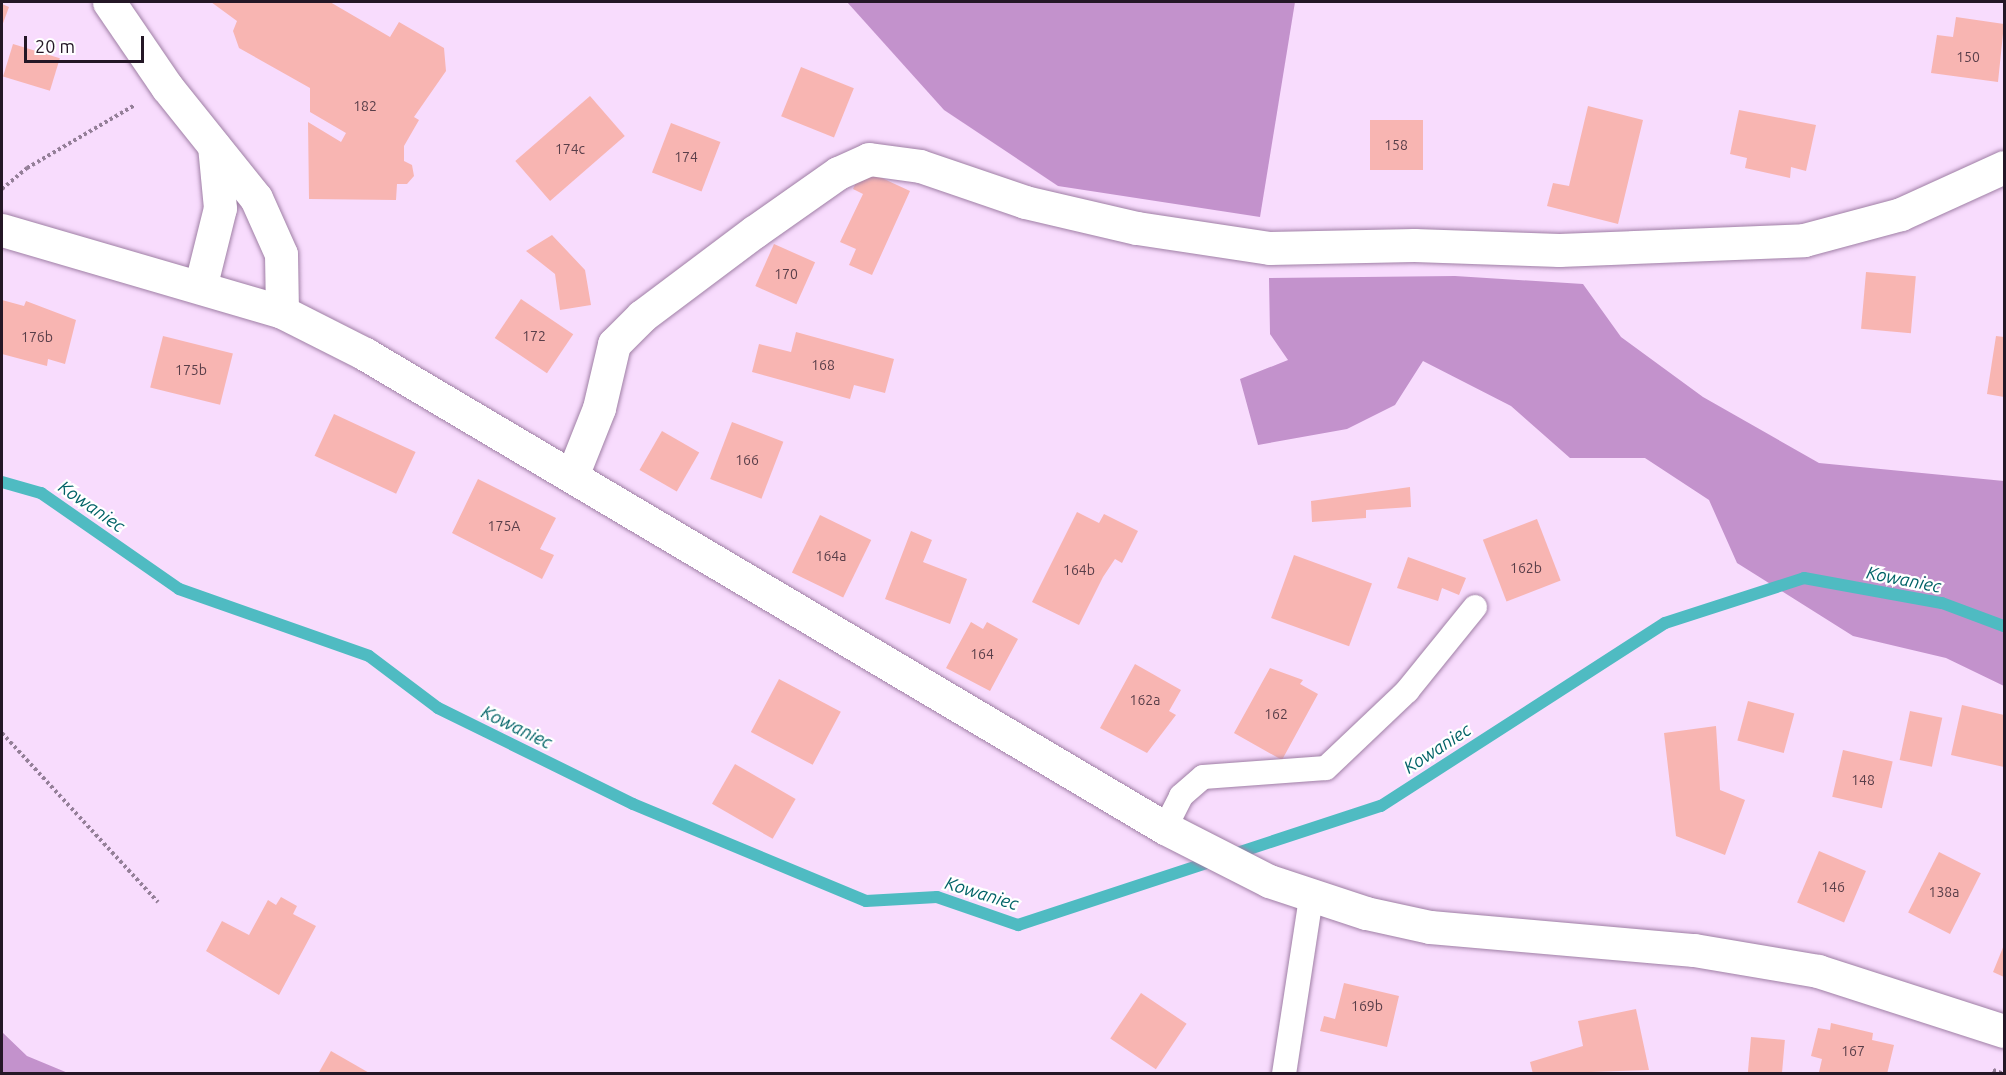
<!DOCTYPE html>
<style>
body{margin:0}
#map{position:relative;width:2006px;height:1075px;overflow:hidden;background:#f8dcfd;font-family:Ubuntu,sans-serif}
div>[style]{position:absolute}
.forest>*{inset:0;background:#c392cc}
.stream>*{height:12px;margin:-6px;padding:0 6px;transform-origin:6px;border-radius:6px;background:#4fbbc2}
.building>*{inset:0;background:#f8b5b2;transform-origin:0 0}
.path>*{height:4px;margin-top:-2px;transform-origin:0;background:repeating-linear-gradient(90deg,#947f98 0 3px,transparent 0 6px)}
.roads{filter:drop-shadow(0 0 2px #9f7fa5) drop-shadow(0 0 2px #9f7fa5)}
.service>*{height:24px;margin:-12px;padding:0 12px;transform-origin:12px;border-radius:12px;background:#fff}
.minor>*{height:33px;margin:-16.5px;padding:0 16.5px;transform-origin:16.5px;border-radius:16.5px;background:#fff}
.tertiary>*{height:33px;margin:-16.5px;padding:0 16.5px;transform-origin:16.5px;border-radius:16.5px;background:#fff}
span{translate:-50% -50%;white-space:nowrap;text-align:center;line-height:1.15;-webkit-text-stroke:4.5px #fff;paint-order:stroke}
.number-label{font-size:14px;color:#593e49}
.number-label span{-webkit-text-stroke-width:0}
.water-label{font-size:18px;color:#006267;font-style:italic}
.frame{position:absolute;inset:0;border:3px solid #241726;pointer-events:none}
.scale{position:absolute;left:24px;top:36px;width:120px;height:27px;box-sizing:border-box;border:3px solid #241726;border-top:0;padding-left:8px;font-size:18px;line-height:21px;white-space:nowrap;color:#241726;-webkit-text-stroke:4px #fff;paint-order:stroke}
</style>
<div id="map">
<div class="forest">
<div style="clip-path:polygon(847px 2px,1295px 2px,1260px 217px,1058px 186px,944px 110px)"></div>
<div style="clip-path:polygon(1455px 276px,1583px 284px,1621px 337px,1703px 397px,1819px 463px,2004px 481px,2004px 686px,1946px 658px,1853px 636px,1737px 563px,1709px 500px,1645px 458px,1570px 458px,1511px 406px,1423px 361px,1395px 405px,1347px 429px,1258px 445px,1240px 379px,1288px 360px,1270px 334px,1269px 278px)"></div>
<div style="clip-path:polygon(2px 1032px,27px 1056px,68px 1073px,2px 1073px)"></div>
</div>
<div class="stream">
<div style="left:2px;top:482px;width:41px;rotate:15.8deg"></div>
<div style="left:41px;top:493px;width:168px;rotate:34.8deg"></div>
<div style="left:179px;top:589px;width:201px;rotate:19.4deg"></div>
<div style="left:369px;top:656px;width:86px;rotate:37deg"></div>
<div style="left:438px;top:708px;width:217px;rotate:26.2deg"></div>
<div style="left:633px;top:804px;width:252px;rotate:22.6deg"></div>
<div style="left:866px;top:901px;width:71px;rotate:-3.2deg"></div>
<div style="left:937px;top:897px;width:86px;rotate:19.1deg"></div>
<div style="left:1018px;top:925px;width:382px;rotate:-18.2deg"></div>
<div style="left:1381px;top:806px;width:338px;rotate:-32.8deg"></div>
<div style="left:1665px;top:623px;width:146px;rotate:-17.9deg"></div>
<div style="left:1804px;top:578px;width:140px;rotate:10.3deg"></div>
<div style="left:1942px;top:603px;width:66px;rotate:20.4deg"></div>
</div>
<div class="building">
<div style="clip-path:polygon(211px 2px,330px 2px,390px 37px,399px 22px,444px 48px,446px 71px,414px 117px,419px 120px,404px 146px,404px 161px,412px 165px,414px 176px,407px 184px,397px 184px,396px 200px,309px 199px,308px 122px,341px 142px,346px 133px,310px 112px,310px 88px,239px 48px,233px 31px,237px 21px)"></div>
<div style="clip-path:polygon(2px 4px,9px 7px,2px 26px)"></div>
<div style="clip-path:polygon(1956px 17px,2004px 24px,1998px 82px,1931px 73px,1937px 35px,1953px 37px)"></div>
<div style="left:13px;top:44px;width:49px;height:34px;rotate:17deg"></div>
<div style="left:801px;top:67px;width:57px;height:53px;rotate:22deg"></div>
<div style="left:590px;top:96px;width:53px;height:99px;rotate:49deg"></div>
<div style="clip-path:polygon(1588px 106px,1643px 120px,1618px 224px,1547px 206px,1553px 183px,1569px 186px)"></div>
<div style="clip-path:polygon(1739px 110px,1816px 125px,1806px 171px,1791px 167px,1790px 178px,1745px 168px,1747px 158px,1730px 154px)"></div>
<div style="left:1370px;top:120px;width:53px;height:50px"></div>
<div style="left:671px;top:123px;width:53px;height:53px;rotate:21deg"></div>
<div style="clip-path:polygon(871px 173px,910px 191px,872px 275px,849px 265px,856px 249px,840px 242px,863px 194px,853px 189px,859px 176px)"></div>
<div style="clip-path:polygon(552px 235px,585px 270px,591px 305px,560px 310px,555px 274px,526px 251px)"></div>
<div style="left:774px;top:244px;width:45px;height:46px;rotate:24deg"></div>
<div style="left:1866px;top:272px;width:50px;height:57px;rotate:5deg"></div>
<div style="left:521px;top:299px;width:63px;height:47px;rotate:34deg"></div>
<div style="clip-path:polygon(2px 300px,24px 306px,26px 301px,76px 320px,65px 364px,48px 359px,47px 366px,2px 354px)"></div>
<div style="clip-path:polygon(796px 332px,894px 359px,885px 393px,854px 385px,850px 399px,752px 372px,759px 344px,791px 352px)"></div>
<div style="left:163px;top:336px;width:72px;height:53px;rotate:14deg"></div>
<div style="clip-path:polygon(1996px 336px,2004px 337px,2004px 397px,1987px 394px)"></div>
<div style="left:334px;top:414px;width:90px;height:46px;rotate:25deg"></div>
<div style="left:732px;top:422px;width:55px;height:61px;rotate:21deg"></div>
<div style="left:662px;top:431px;width:43px;height:45px;rotate:30deg"></div>
<div style="clip-path:polygon(478px 479px,556px 518px,540px 549px,554px 555px,542px 579px,452px 533px)"></div>
<div style="clip-path:polygon(1410px 487px,1411px 507px,1366px 510px,1366px 518px,1312px 522px,1311px 501px)"></div>
<div style="clip-path:polygon(1077px 512px,1099px 523px,1104px 514px,1138px 531px,1122px 563px,1115px 559px,1103px 577px,1079px 625px,1032px 602px)"></div>
<div style="left:820px;top:515px;width:57px;height:64px;rotate:26deg"></div>
<div style="left:1537px;top:519px;width:66px;height:58px;rotate:69deg"></div>
<div style="clip-path:polygon(911px 531px,932px 540px,923px 562px,967px 579px,950px 624px,885px 599px)"></div>
<div style="left:1294px;top:555px;width:83px;height:67px;rotate:20deg"></div>
<div style="clip-path:polygon(1408px 557px,1466px 578px,1459px 595px,1442px 588px,1438px 601px,1397px 588px)"></div>
<div style="clip-path:polygon(971px 622px,983px 629px,987px 622px,1018px 639px,990px 691px,946px 668px)"></div>
<div style="clip-path:polygon(1135px 664px,1181px 690px,1169px 711px,1176px 715px,1147px 753px,1100px 728px)"></div>
<div style="clip-path:polygon(1270px 668px,1303px 680px,1300px 684px,1318px 694px,1282px 760px,1234px 733px)"></div>
<div style="left:779px;top:679px;width:70px;height:60px;rotate:28deg"></div>
<div style="left:1748px;top:701px;width:48px;height:41px;rotate:15deg"></div>
<div style="clip-path:polygon(1962px 705px,2004px 715px,2004px 767px,1951px 755px)"></div>
<div style="left:1910px;top:711px;width:33px;height:50px;rotate:12deg"></div>
<div style="clip-path:polygon(1716px 726px,1720px 790px,1745px 800px,1725px 855px,1676px 836px,1664px 733px)"></div>
<div style="left:1843px;top:750px;width:51px;height:48px;rotate:13deg"></div>
<div style="left:735px;top:764px;width:70px;height:46px;rotate:30deg"></div>
<div style="left:1819px;top:851px;width:51px;height:56px;rotate:23deg"></div>
<div style="left:1939px;top:852px;width:47px;height:68px;rotate:27deg"></div>
<div style="clip-path:polygon(281px 897px,297px 906px,293px 914px,316px 926px,279px 995px,206px 951px,222px 921px,249px 935px,268px 900px,276px 905px)"></div>
<div style="clip-path:polygon(2004px 945px,2004px 977px,1993px 972px)"></div>
<div style="clip-path:polygon(1344px 983px,1399px 996px,1387px 1047px,1320px 1031px,1324px 1016px,1335px 1019px)"></div>
<div style="left:1141px;top:993px;width:55px;height:55px;rotate:34deg"></div>
<div style="clip-path:polygon(1636px 1009px,1649px 1070px,1533px 1074px,1530px 1062px,1583px 1046px,1578px 1021px)"></div>
<div style="clip-path:polygon(1831px 1023px,1873px 1033px,1872px 1040px,1894px 1045px,1887px 1074px,1819px 1072px,1822px 1059px,1811px 1056px,1818px 1028px,1830px 1030px)"></div>
<div style="left:1751px;top:1037px;width:34px;height:37px;rotate:5deg"></div>
<div style="clip-path:polygon(331px 1051px,371px 1074px,318px 1074px)"></div>
</div>
<div class="path">
<div style="left:2px;top:189px;width:33px;rotate:-40deg"></div>
<div style="left:27px;top:168px;width:125px;rotate:-30.3deg"></div>
<div style="left:2px;top:733px;width:230px;rotate:47.3deg"></div>
<div style="left:1993px;top:1070px;width:12px;rotate:20deg"></div>
</div>
<div class="roads">
<div class="service">
<div style="left:1165px;top:828px;width:36px;rotate:-63deg"></div>
<div style="left:1181px;top:796px;width:29px;rotate:-41deg"></div>
<div style="left:1203px;top:777px;width:123px;rotate:-4.2deg"></div>
<div style="left:1326px;top:768px;width:112px;rotate:-43.5deg"></div>
<div style="left:1407px;top:691px;width:108px;rotate:-51deg"></div>
<div style="left:1284px;top:1074px;width:179px;rotate:-81.3deg"></div>
</div>
<div class="minor">
<div style="left:109px;top:2px;width:103px;rotate:55.7deg"></div>
<div style="left:167px;top:87px;width:142px;rotate:51.3deg"></div>
<div style="left:256px;top:198px;width:61px;rotate:65.9deg"></div>
<div style="left:281px;top:254px;width:58px;rotate:89deg"></div>
<div style="left:201px;top:284px;width:78px;rotate:-76deg"></div>
<div style="left:220px;top:208px;width:62px;rotate:-95.5deg"></div>
<div style="left:572px;top:476px;width:73px;rotate:-68.3deg"></div>
<div style="left:599px;top:408px;width:66px;rotate:-76.8deg"></div>
<div style="left:614px;top:344px;width:40px;rotate:-45deg"></div>
<div style="left:642px;top:316px;width:140px;rotate:-36.9deg"></div>
<div style="left:754px;top:232px;width:103px;rotate:-35.1deg"></div>
<div style="left:838px;top:173px;width:34px;rotate:-24deg"></div>
<div style="left:869px;top:159px;width:51px;rotate:7.8deg"></div>
<div style="left:920px;top:166px;width:111px;rotate:18.9deg"></div>
<div style="left:1025px;top:202px;width:115px;rotate:13.1deg"></div>
<div style="left:1137px;top:228px;width:134px;rotate:8.6deg"></div>
<div style="left:1269px;top:248px;width:145px;rotate:-1.2deg"></div>
<div style="left:1414px;top:245px;width:145px;rotate:2deg"></div>
<div style="left:1559px;top:250px;width:245px;rotate:-2.3deg"></div>
<div style="left:1804px;top:240px;width:100px;rotate:-15deg"></div>
<div style="left:1901px;top:214px;width:113px;rotate:-24.5deg"></div>
</div>
<div class="tertiary">
<div style="left:2px;top:230px;width:292px;rotate:16.3deg"></div>
<div style="left:282px;top:312px;width:93px;rotate:26.8deg"></div>
<div style="left:365px;top:354px;width:930px;rotate:30.65deg"></div>
<div style="left:1165px;top:828px;width:117px;rotate:27deg"></div>
<div style="left:1269px;top:881px;width:102px;rotate:18.3deg"></div>
<div style="left:1366px;top:913px;width:66px;rotate:12.3deg"></div>
<div style="left:1430px;top:927px;width:265px;rotate:5deg"></div>
<div style="left:1694px;top:950px;width:126px;rotate:9.6deg"></div>
<div style="left:1818px;top:971px;width:195px;rotate:17.9deg"></div>
</div>
</div>
<div class="number-label">
<span style="left:1968px;top:57px">150</span>
<span style="left:365px;top:106px">182</span>
<span style="left:1396px;top:145px">158</span>
<span style="left:570px;top:149px">174c</span>
<span style="left:686px;top:157px">174</span>
<span style="left:786px;top:274px">170</span>
<span style="left:534px;top:336px">172</span>
<span style="left:37px;top:337px">176b</span>
<span style="left:823px;top:365px">168</span>
<span style="left:191px;top:370px">175b</span>
<span style="left:747px;top:460px">166</span>
<span style="left:504px;top:526px">175A</span>
<span style="left:831px;top:556px">164a</span>
<span style="left:1526px;top:568px">162b</span>
<span style="left:1079px;top:570px">164b</span>
<span style="left:982px;top:654px">164</span>
<span style="left:1145px;top:700px">162a</span>
<span style="left:1276px;top:714px">162</span>
<span style="left:1863px;top:780px">148</span>
<span style="left:1833px;top:887px">146</span>
<span style="left:1944px;top:892px">138a</span>
<span style="left:1367px;top:1006px">169b</span>
<span style="left:1853px;top:1051px">167</span>
</div>
<div class="water-label">
<span style="left:92px;top:506px;rotate:35deg">Kowaniec</span>
<span style="left:1904px;top:579px;rotate:11deg">Kowaniec</span>
<span style="left:517px;top:727px;rotate:26deg">Kowaniec</span>
<span style="left:1437px;top:748px;rotate:-33deg">Kowaniec</span>
<span style="left:982px;top:893px;rotate:17deg">Kowaniec</span>
</div>
<div class="frame"></div>
<div class="scale">20 m</div>
</div>
